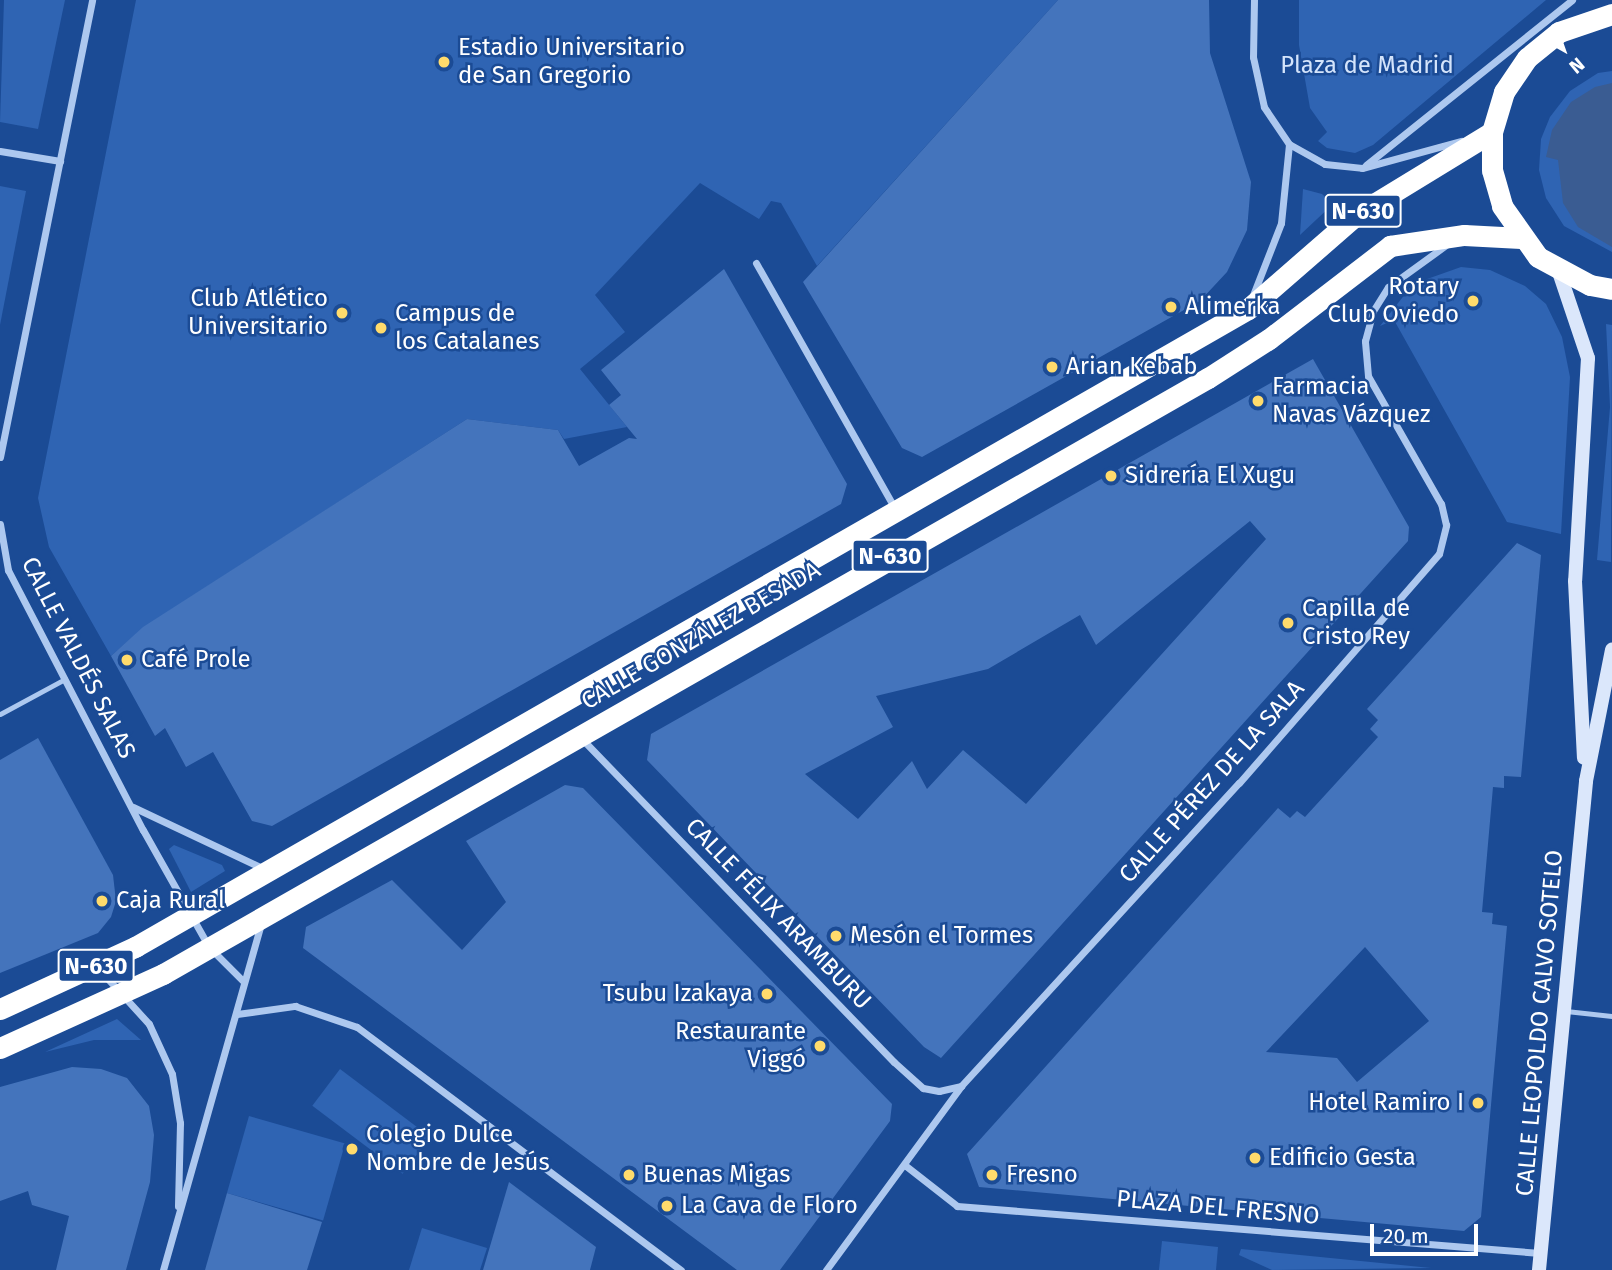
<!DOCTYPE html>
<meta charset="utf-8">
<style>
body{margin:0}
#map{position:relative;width:1612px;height:1270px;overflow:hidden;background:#1b4b95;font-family:"Fira Sans",sans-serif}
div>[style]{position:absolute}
.green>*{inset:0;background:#2f64b3;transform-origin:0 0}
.water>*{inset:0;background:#3a5c92}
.building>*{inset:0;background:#4474bc}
.lane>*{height:5px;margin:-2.5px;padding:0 2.5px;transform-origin:2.5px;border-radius:2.5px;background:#adc8ef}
.street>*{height:7px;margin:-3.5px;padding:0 3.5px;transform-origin:3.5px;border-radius:3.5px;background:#adc8ef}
.secondary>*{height:14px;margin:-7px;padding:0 7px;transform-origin:7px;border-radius:7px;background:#dbe7fb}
.highway>*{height:21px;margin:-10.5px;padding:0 10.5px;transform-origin:10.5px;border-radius:10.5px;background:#fff}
.dots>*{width:19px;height:19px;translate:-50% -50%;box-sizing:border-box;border:4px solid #1b4b95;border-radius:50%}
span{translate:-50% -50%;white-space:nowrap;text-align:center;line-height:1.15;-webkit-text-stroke:5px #1b4b95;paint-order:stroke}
.shield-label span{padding:2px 5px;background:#1b4b95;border:2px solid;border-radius:5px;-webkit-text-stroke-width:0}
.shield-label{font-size:23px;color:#fff;font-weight:700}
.poi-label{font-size:24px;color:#fff}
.left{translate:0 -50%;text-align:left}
.right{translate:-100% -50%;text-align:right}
.park-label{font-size:24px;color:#d4e4fb}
.street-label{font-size:24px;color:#fff}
.north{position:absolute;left:1528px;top:14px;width:70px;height:70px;-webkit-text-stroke:5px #1b4b95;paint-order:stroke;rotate:140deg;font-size:19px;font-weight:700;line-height:28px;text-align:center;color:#fff}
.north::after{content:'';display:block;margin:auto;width:24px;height:32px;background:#fff;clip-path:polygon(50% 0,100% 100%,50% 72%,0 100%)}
.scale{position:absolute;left:1370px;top:1224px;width:108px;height:32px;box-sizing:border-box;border:4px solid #fff;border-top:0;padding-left:9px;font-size:21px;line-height:24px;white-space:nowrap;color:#fff;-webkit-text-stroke:5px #1b4b95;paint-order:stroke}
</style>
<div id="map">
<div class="green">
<div style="clip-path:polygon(4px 0,65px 0,38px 129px,0 122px)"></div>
<div style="clip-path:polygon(136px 0,1058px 0,817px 266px,781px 203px,771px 201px,759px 219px,700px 183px,595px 295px,625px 332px,580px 369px,627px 427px,564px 439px,558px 430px,467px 419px,143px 628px,111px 656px,49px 547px,38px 498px)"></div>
<div style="clip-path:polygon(1299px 0,1546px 0,1373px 145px,1355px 153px,1327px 148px,1318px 141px,1327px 132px,1310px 108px,1299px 45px)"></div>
<div style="clip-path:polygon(1612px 71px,1612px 252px,1564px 226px,1546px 198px,1539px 170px,1541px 139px,1550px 117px,1570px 91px,1598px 73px)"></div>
<div style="clip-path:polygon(0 186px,26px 191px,0 325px)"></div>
<div style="clip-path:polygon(1303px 189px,1322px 194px,1333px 204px,1300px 235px)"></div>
<div style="clip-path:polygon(1461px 267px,1490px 270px,1525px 286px,1546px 304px,1562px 337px,1570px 377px,1561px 534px,1507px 522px,1394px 320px,1380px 326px,1413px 284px)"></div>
<div style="clip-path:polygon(1606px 324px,1612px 325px,1611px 562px,1597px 560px,1610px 407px)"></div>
<div style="clip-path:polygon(174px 845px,222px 865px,225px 871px,191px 892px,169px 849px)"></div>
<div style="clip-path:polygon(117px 1019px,141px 1040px,94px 1040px,45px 1052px)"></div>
<div style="left:340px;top:1069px;width:113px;height:46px;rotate:37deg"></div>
<div style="left:249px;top:1116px;width:100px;height:80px;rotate:16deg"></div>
<div style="clip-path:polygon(422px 1228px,487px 1248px,480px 1270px,409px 1270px)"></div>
<div style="clip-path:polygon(1162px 1241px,1218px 1247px,1216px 1270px,1159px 1270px)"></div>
<div style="clip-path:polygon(1241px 1249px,1431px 1268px,1272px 1270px,1239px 1255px)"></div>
</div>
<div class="water">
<div style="clip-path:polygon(1612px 83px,1612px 247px,1578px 227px,1563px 203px,1558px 160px,1546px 157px,1552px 130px,1571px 102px,1595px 87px)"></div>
</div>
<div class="building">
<div style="clip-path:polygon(1058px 0,1209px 0,1210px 53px,1251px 182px,1247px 230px,1227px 272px,1200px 301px,922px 457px,902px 448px,803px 282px)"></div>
<div style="clip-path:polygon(724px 269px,847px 484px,841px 504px,272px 826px,252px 821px,213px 752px,186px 767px,165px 728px,155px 736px,111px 656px,143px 627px,467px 419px,558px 430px,579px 466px,629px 438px,637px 439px,609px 405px,621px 395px,601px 370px)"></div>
<div style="clip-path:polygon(evenodd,1313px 359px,1409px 527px,1408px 541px,941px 1058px,924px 1047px,647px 760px,651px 734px,1313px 359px,1250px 521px,1266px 539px,1026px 804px,963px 750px,927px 789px,912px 761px,858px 819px,805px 774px,893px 727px,876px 696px,988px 669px,1080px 615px,1096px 645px,1250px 521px)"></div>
<div style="clip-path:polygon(evenodd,1517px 543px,1541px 555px,1521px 777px,1504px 776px,1504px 788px,1493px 787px,1482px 912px,1493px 913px,1492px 924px,1507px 926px,1481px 1217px,1464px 1231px,979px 1187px,967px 1154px,1278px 808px,1290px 818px,1297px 811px,1305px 817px,1378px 737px,1370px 729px,1378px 720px,1367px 709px,1517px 543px,1365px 947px,1429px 1021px,1357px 1082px,1337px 1058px,1266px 1052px,1365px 947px)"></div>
<div style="clip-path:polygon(38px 738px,113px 875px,116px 901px,111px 917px,98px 933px,0 973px,0 760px)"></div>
<div style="clip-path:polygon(565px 785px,583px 788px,892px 1104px,890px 1121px,780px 1270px,737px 1270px,303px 948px,306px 927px,392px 880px,462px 950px,506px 902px,466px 841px)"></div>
<div style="clip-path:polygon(72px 1067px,101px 1069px,127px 1078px,149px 1106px,154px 1135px,150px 1182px,126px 1270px,56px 1270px,69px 1216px,32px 1205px,28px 1191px,0 1201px,0 1087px)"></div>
<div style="clip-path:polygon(509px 1182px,596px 1247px,590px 1270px,483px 1270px)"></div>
<div style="clip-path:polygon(227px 1193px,322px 1222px,307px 1270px,205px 1270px)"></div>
</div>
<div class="lane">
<div style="left:0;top:714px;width:74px;rotate:-28.3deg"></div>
<div style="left:1566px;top:1011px;width:46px;rotate:6.2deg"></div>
</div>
<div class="street">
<div style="left:1254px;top:0;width:57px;rotate:91deg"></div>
<div style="left:1253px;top:57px;width:51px;rotate:77.6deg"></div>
<div style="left:1264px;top:107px;width:45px;rotate:56deg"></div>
<div style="left:1289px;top:144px;width:41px;rotate:29.1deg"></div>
<div style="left:1325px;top:164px;width:37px;rotate:6deg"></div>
<div style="left:1362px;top:168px;width:103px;rotate:-15.3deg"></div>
<div style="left:0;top:151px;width:61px;rotate:9.5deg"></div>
<div style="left:1366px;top:165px;width:264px;rotate:-38.7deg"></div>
<div style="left:756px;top:263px;width:280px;rotate:60.5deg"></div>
<div style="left:1253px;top:295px;width:77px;rotate:-68.7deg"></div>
<div style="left:1281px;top:223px;width:79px;rotate:-84.2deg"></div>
<div style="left:0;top:457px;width:466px;rotate:-78.6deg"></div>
<div style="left:0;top:524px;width:47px;rotate:80.1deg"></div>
<div style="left:8px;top:570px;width:293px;rotate:62.6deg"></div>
<div style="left:143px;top:830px;width:134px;rotate:60.6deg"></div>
<div style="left:209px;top:947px;width:49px;rotate:45deg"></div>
<div style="left:582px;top:739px;width:449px;rotate:46deg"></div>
<div style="left:894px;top:1062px;width:39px;rotate:42deg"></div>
<div style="left:923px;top:1088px;width:16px;rotate:11deg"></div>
<div style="left:939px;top:1091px;width:23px;rotate:-13deg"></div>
<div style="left:133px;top:807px;width:145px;rotate:25.3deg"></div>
<div style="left:97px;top:967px;width:77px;rotate:47.6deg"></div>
<div style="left:149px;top:1024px;width:55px;rotate:65.3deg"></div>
<div style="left:172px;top:1074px;width:50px;rotate:80.7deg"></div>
<div style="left:180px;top:1123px;width:83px;rotate:91.4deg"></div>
<div style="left:237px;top:1014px;width:59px;rotate:-7.9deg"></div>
<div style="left:295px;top:1006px;width:65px;rotate:18.7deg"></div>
<div style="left:357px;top:1027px;width:405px;rotate:36.9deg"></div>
<div style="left:906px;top:1166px;width:65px;rotate:38.1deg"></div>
<div style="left:957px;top:1206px;width:585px;rotate:4.61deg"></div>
<div style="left:163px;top:1270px;width:360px;rotate:-74.2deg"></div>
<div style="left:826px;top:1270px;width:228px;rotate:-53.7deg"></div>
<div style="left:961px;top:1086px;width:411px;rotate:-47.5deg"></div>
<div style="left:1239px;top:783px;width:304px;rotate:-48.9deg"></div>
<div style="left:1439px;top:554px;width:30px;rotate:-76deg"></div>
<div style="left:1446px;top:525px;width:22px;rotate:-103deg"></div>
<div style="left:1441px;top:504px;width:147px;rotate:-119.7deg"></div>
<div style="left:1368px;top:376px;width:35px;rotate:-95deg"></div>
<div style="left:1365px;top:341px;width:31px;rotate:-75deg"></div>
<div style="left:1373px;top:311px;width:28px;rotate:-58deg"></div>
<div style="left:1388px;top:287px;width:72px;rotate:-35.9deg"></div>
</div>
<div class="secondary">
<div style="left:1559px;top:272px;width:91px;rotate:71.4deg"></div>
<div style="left:1588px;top:358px;width:223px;rotate:93.3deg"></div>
<div style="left:1575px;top:581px;width:177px;rotate:87.1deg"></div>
<div style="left:1539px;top:1270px;width:491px;rotate:-84.5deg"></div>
<div style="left:1586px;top:781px;width:134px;rotate:-78.8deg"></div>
</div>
<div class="highway">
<div style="left:1612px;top:14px;width:56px;rotate:161.2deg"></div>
<div style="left:1559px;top:32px;width:41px;rotate:140.9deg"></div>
<div style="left:1527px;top:58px;width:41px;rotate:124.1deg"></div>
<div style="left:1504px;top:92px;width:42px;rotate:106.7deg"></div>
<div style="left:1492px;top:132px;width:38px;rotate:90deg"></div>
<div style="left:1492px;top:170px;width:37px;rotate:74deg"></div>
<div style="left:1502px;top:206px;width:62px;rotate:54.8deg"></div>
<div style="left:1538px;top:257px;width:59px;rotate:28.3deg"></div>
<div style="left:1590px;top:285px;width:22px;rotate:10deg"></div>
<div style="left:0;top:1009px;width:149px;rotate:-24.7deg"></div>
<div style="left:135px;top:947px;width:1283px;rotate:-29.82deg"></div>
<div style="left:1248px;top:309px;width:143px;rotate:-41deg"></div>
<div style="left:1356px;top:215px;width:159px;rotate:-31.4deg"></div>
<div style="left:0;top:1048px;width:179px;rotate:-24.4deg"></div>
<div style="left:163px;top:974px;width:1203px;rotate:-29.7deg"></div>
<div style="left:1208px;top:378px;width:72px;rotate:-32.6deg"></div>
<div style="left:1269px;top:339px;width:153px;rotate:-37.5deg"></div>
<div style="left:1390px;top:246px;width:75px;rotate:-8.5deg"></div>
<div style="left:1464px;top:235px;width:57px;rotate:3deg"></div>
</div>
<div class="dots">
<div style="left:444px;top:62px;background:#ffdb6c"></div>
<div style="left:1473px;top:301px;background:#ffdb6c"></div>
<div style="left:1171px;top:307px;background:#ffdb6c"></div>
<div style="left:342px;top:313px;background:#ffdb6c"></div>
<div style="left:381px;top:328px;background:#ffdb6c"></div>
<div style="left:1052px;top:367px;background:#ffdb6c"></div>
<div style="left:1258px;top:401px;background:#ffdb6c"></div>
<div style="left:1111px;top:476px;background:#ffdb6c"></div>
<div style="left:1288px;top:623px;background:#ffdb6c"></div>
<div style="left:127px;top:660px;background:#ffdb6c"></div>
<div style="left:102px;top:901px;background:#ffdb6c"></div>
<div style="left:836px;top:936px;background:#ffdb6c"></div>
<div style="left:767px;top:994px;background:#ffdb6c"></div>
<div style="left:820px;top:1046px;background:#ffdb6c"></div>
<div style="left:1478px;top:1103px;background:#ffdb6c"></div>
<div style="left:352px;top:1149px;background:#ffdb6c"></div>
<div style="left:1255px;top:1158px;background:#ffdb6c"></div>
<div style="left:629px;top:1175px;background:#ffdb6c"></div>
<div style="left:992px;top:1175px;background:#ffdb6c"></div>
<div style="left:667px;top:1206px;background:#ffdb6c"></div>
</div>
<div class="shield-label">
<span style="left:1363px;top:211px">N-630</span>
<span style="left:890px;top:556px">N-630</span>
<span style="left:96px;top:966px">N-630</span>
</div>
<div class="poi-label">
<span class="left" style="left:458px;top:62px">Estadio Universitario<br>de San Gregorio</span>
<span class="right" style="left:1459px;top:301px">Rotary<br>Club Oviedo</span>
<span class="right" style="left:328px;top:313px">Club Atlético<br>Universitario</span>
<span class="left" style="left:1185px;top:307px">Alimerka</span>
<span class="left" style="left:395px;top:328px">Campus de<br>los Catalanes</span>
<span class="left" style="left:1066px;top:367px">Arian Kebab</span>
<span class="left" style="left:1272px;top:401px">Farmacia<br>Navas Vázquez</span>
<span class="left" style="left:1125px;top:476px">Sidrería El Xugu</span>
<span class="left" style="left:1302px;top:623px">Capilla de<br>Cristo Rey</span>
<span class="left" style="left:141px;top:660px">Café Prole</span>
<span class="left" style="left:116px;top:901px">Caja Rural</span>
<span class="left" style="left:850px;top:936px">Mesón el Tormes</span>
<span class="right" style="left:753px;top:994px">Tsubu Izakaya</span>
<span class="right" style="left:806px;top:1046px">Restaurante<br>Viggó</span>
<span class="right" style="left:1464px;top:1103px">Hotel Ramiro I</span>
<span class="left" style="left:366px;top:1149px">Colegio Dulce<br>Nombre de Jesús</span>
<span class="left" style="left:1269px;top:1158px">Edificio Gesta</span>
<span class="left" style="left:643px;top:1175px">Buenas Migas</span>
<span class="left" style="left:1006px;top:1175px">Fresno</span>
<span class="left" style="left:681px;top:1206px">La Cava de Floro</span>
</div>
<div class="park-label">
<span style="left:1367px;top:66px">Plaza de Madrid</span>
</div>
<div class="street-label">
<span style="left:701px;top:636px;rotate:-30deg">CALLE GONZÁLEZ BESADA</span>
<span style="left:78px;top:658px;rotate:63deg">CALLE VALDÉS SALAS</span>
<span style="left:1212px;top:782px;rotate:-48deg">CALLE PÉREZ DE LA SALA</span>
<span style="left:778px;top:914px;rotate:46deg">CALLE FÉLIX ARAMBURU</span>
<span style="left:1540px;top:1023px;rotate:-85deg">CALLE LEOPOLDO CALVO SOTELO</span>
<span style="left:1218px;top:1208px;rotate:5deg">PLAZA DEL FRESNO</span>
</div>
<div class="north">N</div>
<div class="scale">20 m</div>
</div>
